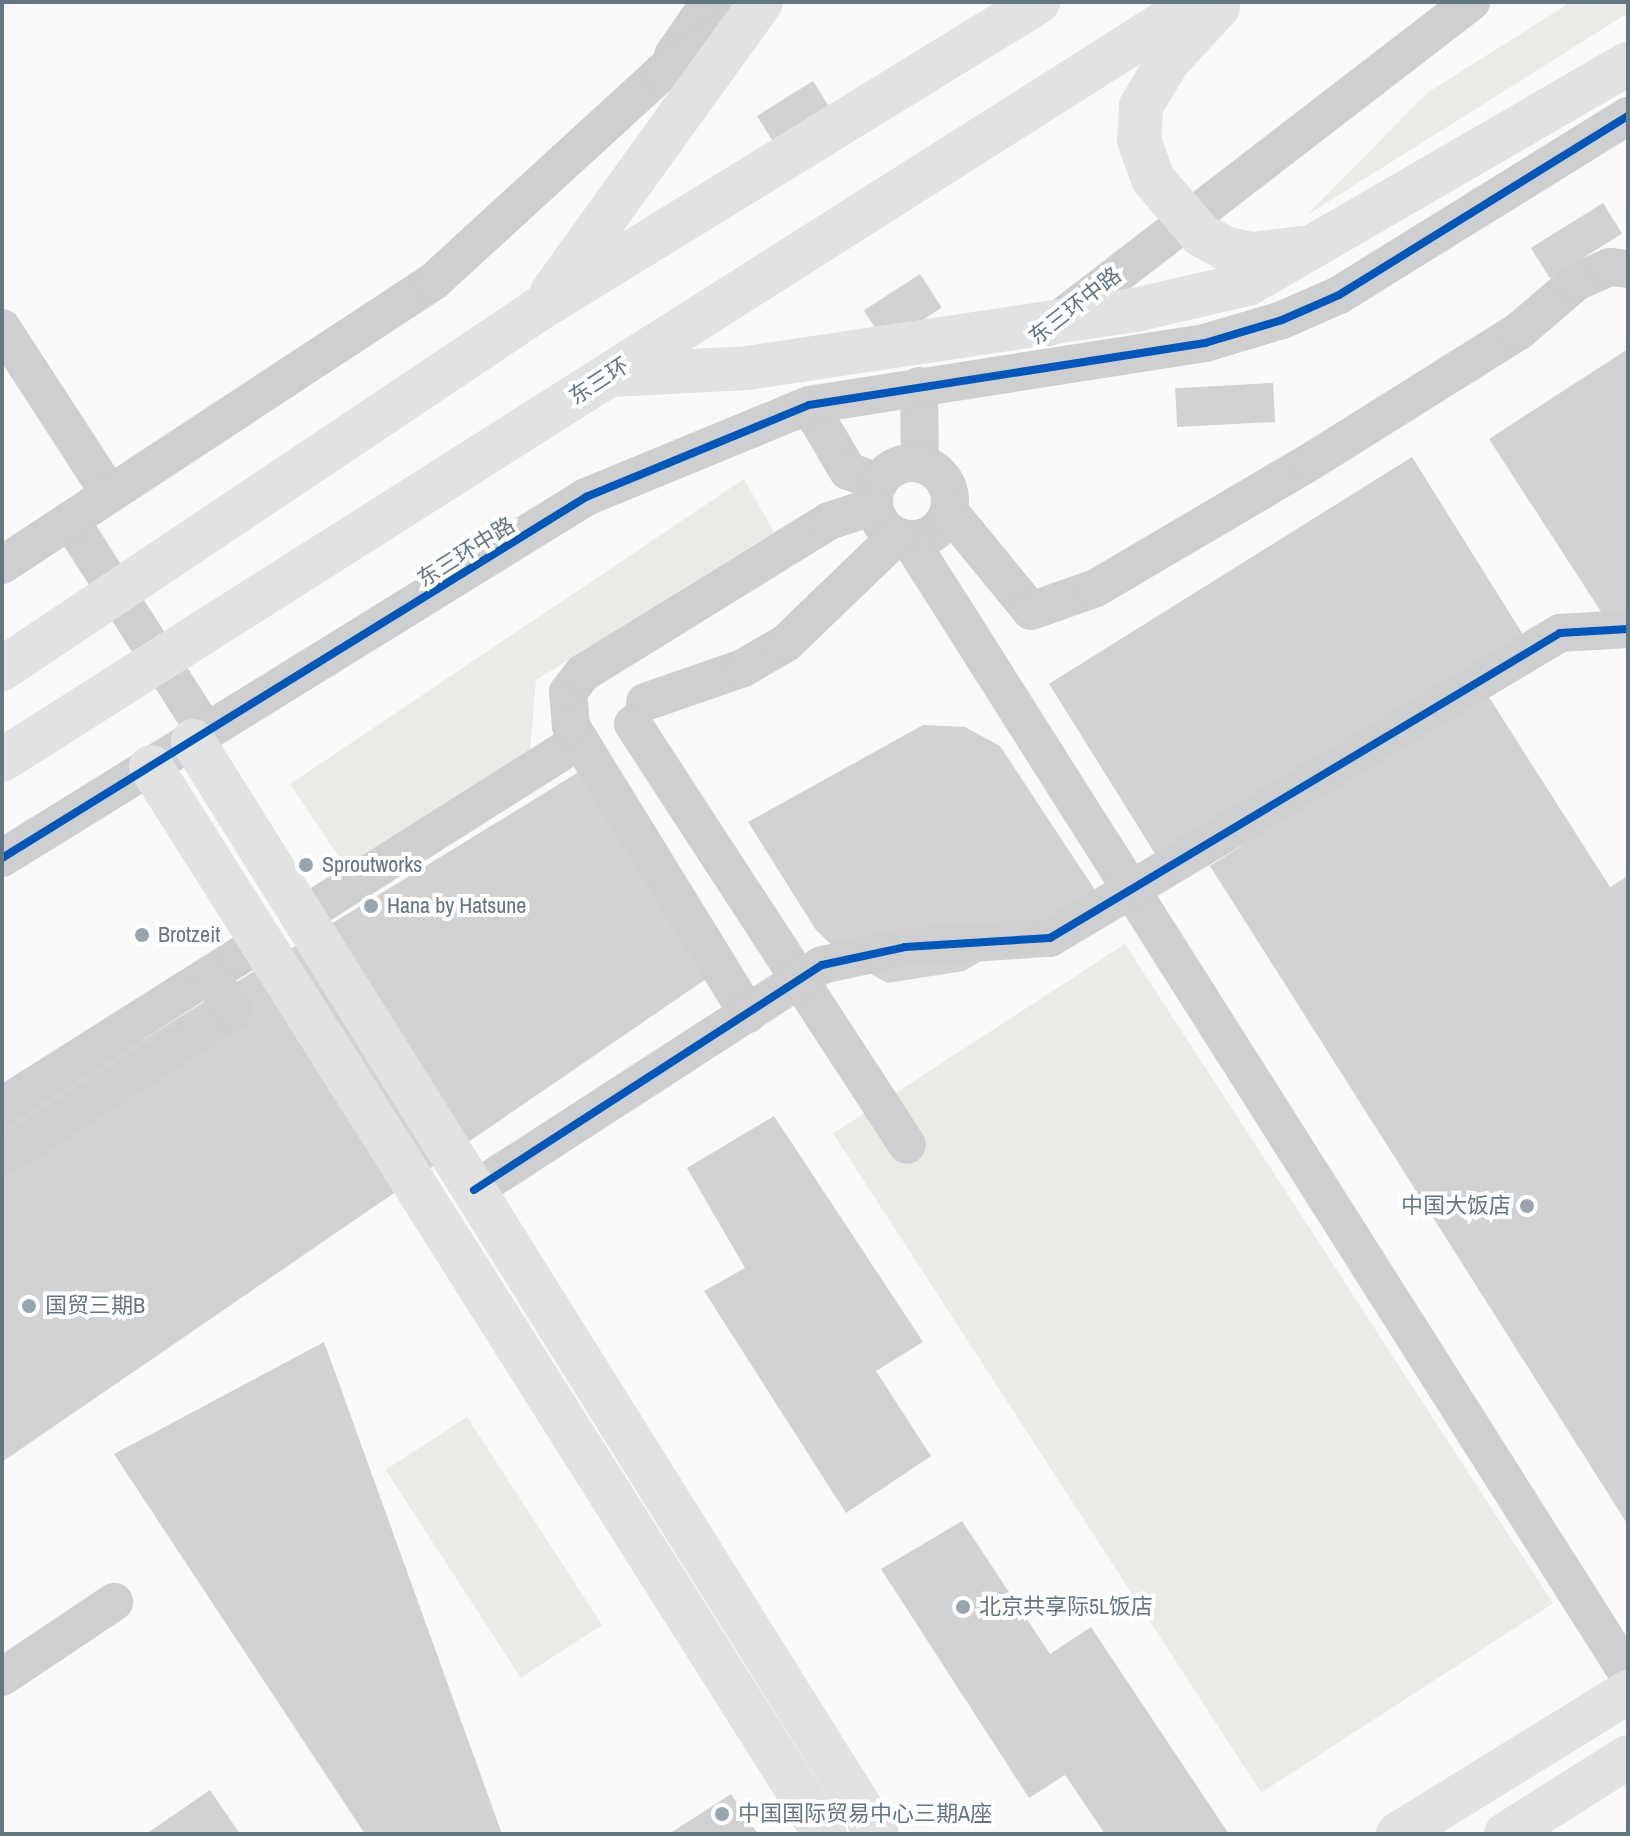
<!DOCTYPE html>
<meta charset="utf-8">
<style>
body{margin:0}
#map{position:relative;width:1630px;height:1836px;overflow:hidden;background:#f9f9f9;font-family:"Archivo Narrow","Noto Sans SC",sans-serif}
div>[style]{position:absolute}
.green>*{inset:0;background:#e8ebe6;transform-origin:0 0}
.building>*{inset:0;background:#d0d2d3;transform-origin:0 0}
.minor>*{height:38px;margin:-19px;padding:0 19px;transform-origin:19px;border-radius:19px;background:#cecfd0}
.minor>.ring{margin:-19px;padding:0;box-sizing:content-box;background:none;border:38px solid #cecfd0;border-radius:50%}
.major>*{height:44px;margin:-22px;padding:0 22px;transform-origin:22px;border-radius:22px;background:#e1e2e2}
.highway>*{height:44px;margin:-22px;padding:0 22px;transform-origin:22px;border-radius:22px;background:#e1e2e2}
.cycleway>*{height:8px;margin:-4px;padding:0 4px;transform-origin:4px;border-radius:4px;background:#0057b8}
.dots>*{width:22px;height:22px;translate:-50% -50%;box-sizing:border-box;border:4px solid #fff;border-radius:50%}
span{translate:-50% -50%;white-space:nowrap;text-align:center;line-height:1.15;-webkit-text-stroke:8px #fff;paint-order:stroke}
.street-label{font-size:22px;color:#657683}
.poi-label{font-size:22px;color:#657683}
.left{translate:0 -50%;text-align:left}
.right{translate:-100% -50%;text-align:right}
.frame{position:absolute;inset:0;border:4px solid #657683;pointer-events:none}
</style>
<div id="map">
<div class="green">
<div style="clip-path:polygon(1571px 2px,1628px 2px,1628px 13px,1307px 215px,1427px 93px)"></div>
<div style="clip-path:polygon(744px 479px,774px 532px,536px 680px,530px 752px,347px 869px,290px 784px)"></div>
<div style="left:1125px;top:944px;width:786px;height:348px;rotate:57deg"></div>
<div style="left:467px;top:1417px;width:248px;height:97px;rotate:57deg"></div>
</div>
<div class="building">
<div style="left:813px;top:81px;width:40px;height:66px;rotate:58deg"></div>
<div style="left:1603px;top:203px;width:36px;height:85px;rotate:58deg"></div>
<div style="left:920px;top:274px;width:40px;height:67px;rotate:57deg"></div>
<div style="clip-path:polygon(1628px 349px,1628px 616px,1611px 627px,1489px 439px)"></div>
<div style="left:1273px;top:383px;width:39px;height:98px;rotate:87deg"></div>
<div style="left:1412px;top:457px;width:210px;height:428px;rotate:58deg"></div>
<div style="clip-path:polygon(1485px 691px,1610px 887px,1628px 876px,1628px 1525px,1210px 866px)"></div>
<div style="clip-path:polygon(923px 725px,965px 727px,1000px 746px,1097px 893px,964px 971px,887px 983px,848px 961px,816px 930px,748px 822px)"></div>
<div style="clip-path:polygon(595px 762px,722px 968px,2px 1462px,2px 1126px)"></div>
<div style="clip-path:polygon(774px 1116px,923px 1342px,876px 1371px,931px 1456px,846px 1513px,704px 1291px,745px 1268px,687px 1168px)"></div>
<div style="clip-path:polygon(324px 1342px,502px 1834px,365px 1834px,114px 1454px)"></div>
<div style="clip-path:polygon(962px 1521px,1050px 1654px,1091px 1627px,1229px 1834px,1105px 1834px,1065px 1775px,1029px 1798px,881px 1569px)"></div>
<div style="clip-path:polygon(210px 1790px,240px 1834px,146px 1834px)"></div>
<div style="clip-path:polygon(731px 1794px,758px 1834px,669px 1834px)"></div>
</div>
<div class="minor">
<div style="left:673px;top:55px;width:65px;rotate:-55.1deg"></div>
<div style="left:1049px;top:327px;width:533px;rotate:-37.6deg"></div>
<div style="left:2px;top:328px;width:198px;rotate:57deg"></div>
<div style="left:919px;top:386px;width:78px;rotate:89.3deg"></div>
<div style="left:809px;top:405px;width:77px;rotate:59.4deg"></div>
<div style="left:848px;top:471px;width:33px;rotate:20deg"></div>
<div class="ring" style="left:874px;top:463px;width:38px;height:38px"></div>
<div style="left:949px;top:511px;width:129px;rotate:50.6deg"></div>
<div style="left:1031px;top:611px;width:69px;rotate:-19.5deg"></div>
<div style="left:1096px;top:588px;width:248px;rotate:-30.5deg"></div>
<div style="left:1310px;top:462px;width:247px;rotate:-32.1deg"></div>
<div style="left:1519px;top:331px;width:75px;rotate:-40.7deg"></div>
<div style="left:1576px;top:282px;width:37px;rotate:-24deg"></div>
<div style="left:1610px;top:267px;width:18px;rotate:6deg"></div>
<div style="left:70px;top:520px;width:253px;rotate:57.3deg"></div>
<div style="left:909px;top:539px;width:1344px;rotate:57.65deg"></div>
<div style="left:2px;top:565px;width:517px;rotate:-33.32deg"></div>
<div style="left:434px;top:281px;width:311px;rotate:-42.5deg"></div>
<div style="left:663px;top:71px;width:98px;rotate:-33.4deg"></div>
<div style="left:645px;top:702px;width:104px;rotate:-19.1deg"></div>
<div style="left:743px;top:668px;width:50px;rotate:-30.2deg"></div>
<div style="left:786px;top:643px;width:154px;rotate:-43.9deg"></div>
<div style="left:633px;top:724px;width:502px;rotate:56.94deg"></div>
<div style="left:2px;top:858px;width:687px;rotate:-31.72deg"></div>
<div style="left:586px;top:497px;width:241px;rotate:-22.4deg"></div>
<div style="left:809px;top:405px;width:401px;rotate:-8.9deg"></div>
<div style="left:1205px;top:343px;width:80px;rotate:-16.6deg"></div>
<div style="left:1282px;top:320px;width:62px;rotate:-23.7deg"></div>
<div style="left:1339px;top:295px;width:340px;rotate:-31.8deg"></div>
<div style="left:302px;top:916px;width:329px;rotate:-32.3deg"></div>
<div style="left:748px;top:1014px;width:338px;rotate:-121.6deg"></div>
<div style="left:571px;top:726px;width:34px;rotate:-95deg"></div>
<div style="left:568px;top:692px;width:24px;rotate:-52deg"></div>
<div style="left:583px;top:673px;width:289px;rotate:-31.7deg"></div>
<div style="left:829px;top:521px;width:47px;rotate:-18.4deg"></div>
<div style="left:2px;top:1106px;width:307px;rotate:-32.3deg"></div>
<div style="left:2px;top:1158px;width:274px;rotate:-32.6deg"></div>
<div style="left:233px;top:1010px;width:42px;rotate:-124.4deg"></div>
<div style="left:474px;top:1190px;width:414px;rotate:-32.9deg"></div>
<div style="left:822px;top:965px;width:85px;rotate:-12.2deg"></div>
<div style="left:905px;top:947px;width:145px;rotate:-3.6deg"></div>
<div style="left:1050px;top:938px;width:594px;rotate:-30.88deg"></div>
<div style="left:1560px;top:633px;width:68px;rotate:-3.4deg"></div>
<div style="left:2px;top:1677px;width:135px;rotate:-33.8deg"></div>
</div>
<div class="major">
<div style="left:193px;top:741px;width:1289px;rotate:57.96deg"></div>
<div style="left:151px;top:767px;width:1262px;rotate:57.72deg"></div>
<div style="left:1398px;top:1834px;width:270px;rotate:-31.7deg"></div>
<div style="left:1506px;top:1834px;width:144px;rotate:-32.3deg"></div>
</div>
<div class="highway">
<div style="left:1218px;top:7px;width:74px;rotate:132.8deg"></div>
<div style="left:1168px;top:61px;width:52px;rotate:121deg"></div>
<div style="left:1141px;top:106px;width:34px;rotate:93deg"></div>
<div style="left:1139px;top:140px;width:41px;rotate:70.3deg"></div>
<div style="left:1153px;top:179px;width:74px;rotate:49.4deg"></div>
<div style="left:1201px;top:235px;width:26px;rotate:29deg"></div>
<div style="left:1224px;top:248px;width:30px;rotate:12deg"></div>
<div style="left:1253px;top:254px;width:48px;rotate:-7.1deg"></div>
<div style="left:552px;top:292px;width:357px;rotate:-54.2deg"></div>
<div style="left:611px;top:375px;width:136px;rotate:-2.9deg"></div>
<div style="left:747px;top:368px;width:392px;rotate:-8.5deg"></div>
<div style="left:1135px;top:310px;width:116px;rotate:-13deg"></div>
<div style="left:1248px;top:284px;width:439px;rotate:-30.1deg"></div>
<div style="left:2px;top:669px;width:647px;rotate:-33.84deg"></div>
<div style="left:539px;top:309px;width:586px;rotate:-31.6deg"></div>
<div style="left:2px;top:760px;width:1415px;rotate:-32.39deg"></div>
</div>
<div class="cycleway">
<div style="left:2px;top:858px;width:687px;rotate:-31.72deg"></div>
<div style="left:586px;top:497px;width:241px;rotate:-22.4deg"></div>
<div style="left:809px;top:405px;width:401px;rotate:-8.9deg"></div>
<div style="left:1205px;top:343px;width:80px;rotate:-16.6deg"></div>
<div style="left:1282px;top:320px;width:62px;rotate:-23.7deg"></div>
<div style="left:1339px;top:295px;width:340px;rotate:-31.8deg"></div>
<div style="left:474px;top:1190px;width:414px;rotate:-32.9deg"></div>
<div style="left:822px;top:965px;width:85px;rotate:-12.2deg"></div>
<div style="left:905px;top:947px;width:145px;rotate:-3.6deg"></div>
<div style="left:1050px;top:938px;width:594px;rotate:-30.88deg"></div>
<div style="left:1560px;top:633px;width:68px;rotate:-3.4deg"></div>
</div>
<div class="dots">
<div style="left:306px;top:865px;background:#99a4ac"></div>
<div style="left:371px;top:906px;background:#99a4ac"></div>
<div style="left:142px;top:935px;background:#99a4ac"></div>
<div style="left:1527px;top:1206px;background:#99a4ac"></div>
<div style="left:29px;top:1306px;background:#99a4ac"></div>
<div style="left:963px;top:1607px;background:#99a4ac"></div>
<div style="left:722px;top:1814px;background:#99a4ac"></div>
</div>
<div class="street-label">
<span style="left:1075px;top:306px;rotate:-38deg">东三环中路</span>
<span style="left:599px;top:381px;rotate:-33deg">东三环</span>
<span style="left:466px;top:552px;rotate:-32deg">东三环中路</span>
</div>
<div class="poi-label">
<span class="left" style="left:322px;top:865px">Sproutworks</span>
<span class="left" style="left:387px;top:906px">Hana by Hatsune</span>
<span class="left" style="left:158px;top:935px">Brotzeit</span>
<span class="right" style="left:1511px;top:1206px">中国大饭店</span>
<span class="left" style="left:45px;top:1306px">国贸三期B</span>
<span class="left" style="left:979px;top:1607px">北京共享际5L饭店</span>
<span class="left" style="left:738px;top:1814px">中国国际贸易中心三期A座</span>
</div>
<div class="frame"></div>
</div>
